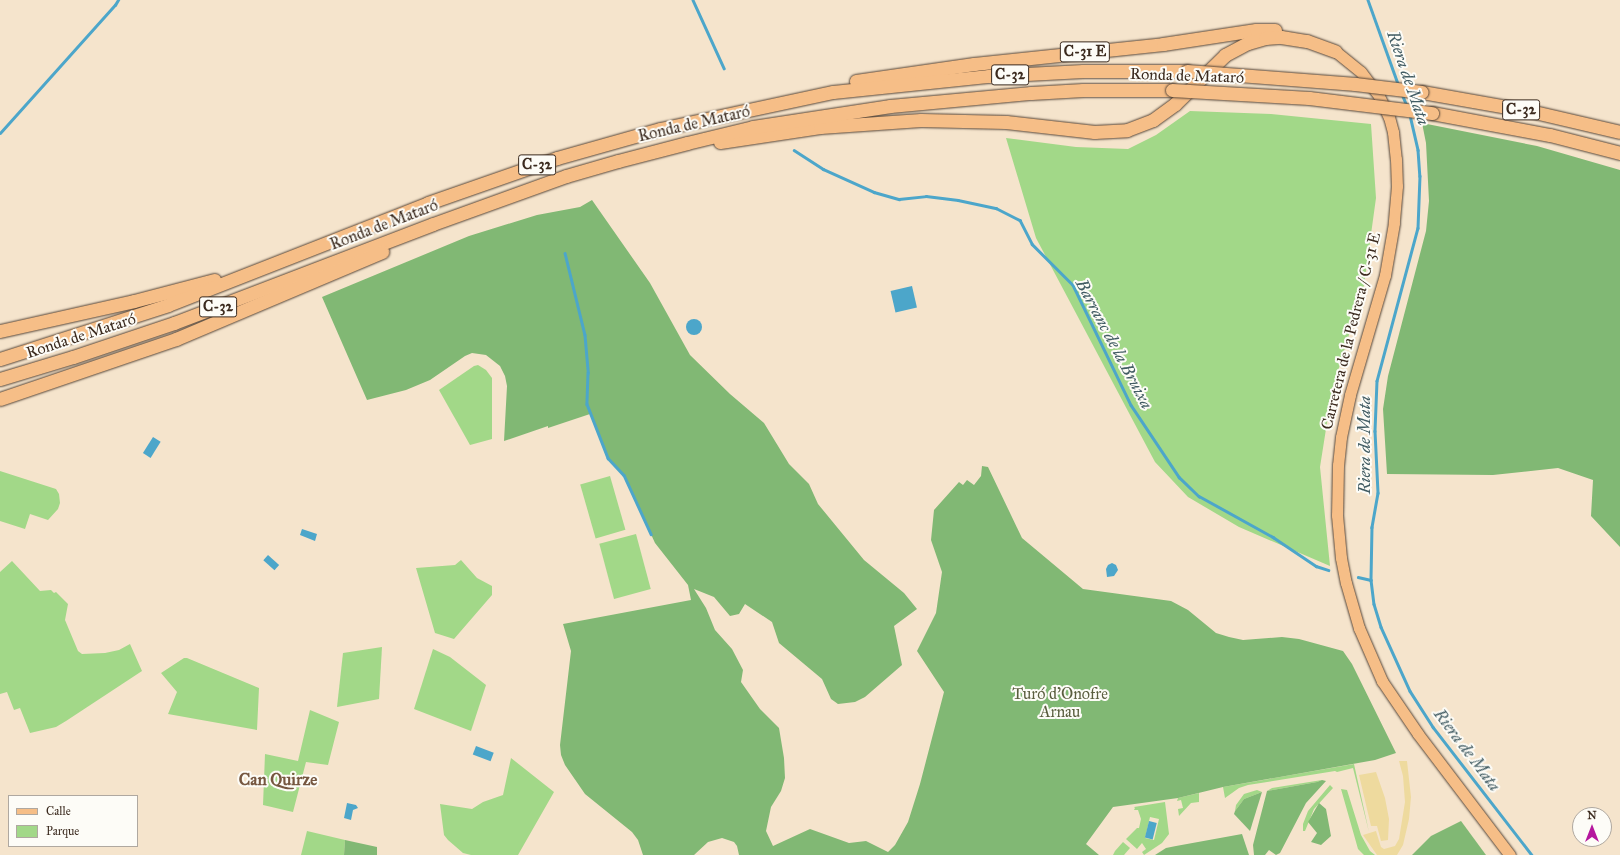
<!DOCTYPE html>
<meta charset="utf-8">
<style>
body{margin:0}
#map{position:relative;width:1620px;height:855px;overflow:hidden;background:#f5e4cc;font-family:"IM FELL Great Primer",serif}
div>[style]{position:absolute}
.green>*{inset:0;background:#a2d888;transform-origin:0 0}
.forest>*{inset:0;background:#81b874}
.sand>*{inset:0;background:#eeda9e}
.water>*{inset:0;background:#4ca6ca;transform-origin:0 0}
.round{border-radius:50%}
.stream>*{height:2.5px;margin:-1.25px;padding:0 1.25px;transform-origin:1.25px;border-radius:1.25px;background:#4ca6ca}
.roads{filter:drop-shadow(0 0 1px #574638) drop-shadow(0 0 1px #574638)}
.primary>*{height:11px;margin:-5.5px;padding:0 5.5px;transform-origin:5.5px;border-radius:5.5px;background:#f6be87}
.motorway>*{height:13px;margin:-6.5px;padding:0 6.5px;transform-origin:6.5px;border-radius:6.5px;background:#f6be87}
.bridges{filter:drop-shadow(0 0 1px #574638) drop-shadow(0 0 1px #574638)}
.motorway-bridge>*{height:13px;margin:-6.5px;padding:0 6.5px;transform-origin:6.5px;border-radius:6.5px;background:#f6be87}
span{translate:-50% -50%;white-space:nowrap;text-align:center;line-height:1.15;-webkit-text-stroke:4px #fdfcf7;paint-order:stroke}
.shield-label span{padding:1px 3px;background:#fdfcf7;border:1px solid;border-radius:3px;-webkit-text-stroke-width:0}
.shield-label{font-size:15px;color:#3b2a1e;font-weight:700}
.street-label{font-size:16px;color:#3b2a1e}
.park-label{font-size:16px;color:#5a5e3e}
.water-label{font-size:17px;color:#425c63;font-style:italic}
.neighbourhood-label{font-size:17px;color:#765740;font-weight:700}
.legend{position:absolute;left:8px;top:795px;width:130px;height:52px;box-sizing:border-box;background:#fdfcf7;border:1px solid #afa8a0;margin:0;padding:5px 7px;list-style:none;font-size:12px;color:#3b2a1e}
.legend li{display:flex;align-items:center;gap:8px;height:20px}
.legend b{width:20px;border:1px solid #afa8a0}
.north{position:absolute;left:1572px;top:807px;width:40px;height:40px;box-sizing:border-box;background:#fdfcf7;border:1px solid #afa8a0;border-radius:50%;rotate:0deg;font-size:11px;font-weight:700;line-height:16px;text-align:center;color:#3b2a1e}
.north::after{content:'';display:block;margin:auto;width:14px;height:18px;background:#b5179e;clip-path:polygon(50% 0,100% 100%,50% 72%,0 100%)}
</style>
<div id="map">
<div class="green">
<div style="clip-path:polygon(1190px 111px,1271px 114px,1371px 124px,1376px 198px,1364px 285px,1332px 391px,1320px 467px,1330px 566px,1239px 527px,1188px 497px,1155px 462px,1036px 238px,1006px 138px,1076px 147px,1128px 149px,1156px 135px)"></div>
<div style="clip-path:polygon(478px 365px,486px 370px,492px 378px,492px 439px,470px 445px,439px 390px,474px 366px)"></div>
<div style="clip-path:polygon(0 471px,56px 489px,59px 494px,60px 503px,58px 509px,48px 520px,30px 514px,25px 529px,0 521px)"></div>
<div style="left:610px;top:476px;width:56px;height:31px;rotate:74deg"></div>
<div style="left:636px;top:534px;width:57px;height:38px;rotate:75deg"></div>
<div style="clip-path:polygon(461px 560px,477px 578px,492px 586px,492px 595px,454px 639px,435px 633px,416px 568px,455px 565px)"></div>
<div style="clip-path:polygon(12px 561px,40px 591px,51px 590px,54px 593px,56px 592px,68px 604px,65px 620px,78px 651px,82px 654px,105px 653px,119px 650px,130px 644px,142px 671px,66px 721px,56px 727px,30px 733px,20px 708px,14px 710px,7px 692px,0 694px,0 572px)"></div>
<div style="clip-path:polygon(382px 647px,379px 699px,337px 707px,343px 653px)"></div>
<div style="clip-path:polygon(433px 649px,450px 657px,486px 685px,471px 731px,414px 709px)"></div>
<div style="clip-path:polygon(184px 658px,187px 658px,259px 688px,257px 730px,168px 714px,177px 692px,161px 673px)"></div>
<div style="clip-path:polygon(310px 710px,339px 722px,328px 765px,306px 762px,293px 812px,263px 805px,265px 754px,298px 761px)"></div>
<div style="clip-path:polygon(511px 758px,554px 792px,518px 855px,471px 855px,463px 853px,448px 840px,444px 835px,440px 804px,472px 809px,483px 802px,503px 795px)"></div>
<div style="clip-path:polygon(1354px 764px,1369px 832px,1353px 768px,1337px 772px,1335px 771px,1248px 785px,1239px 788px,1225px 798px,1223px 787px)"></div>
<div style="clip-path:polygon(1322px 780px,1317px 782px,1267px 791px,1272px 788px)"></div>
<div style="clip-path:polygon(1330px 785px,1333px 788px,1314px 809px,1305px 831px,1303px 831px,1303px 824px,1308px 811px)"></div>
<div style="clip-path:polygon(1341px 789px,1347px 790px,1361px 835px,1370px 851px,1375px 855px,1364px 855px,1358px 849px)"></div>
<div style="clip-path:polygon(1257px 790px,1262px 792px,1244px 799px,1235px 811px,1236px 805px,1244px 794px)"></div>
<div style="clip-path:polygon(1199px 793px,1199px 802px,1191px 803px,1179px 816px,1178px 809px,1183px 808px,1181px 800px,1177px 801px,1178px 798px)"></div>
<div style="clip-path:polygon(evenodd,1165px 802px,1169px 834px,1162px 843px,1144px 855px,1142px 852px,1146px 849px,1142px 843px,1137px 849px,1126px 839px,1137px 828px,1139px 828px,1141px 819px,1138px 810px,1134px 810px,1135px 808px,1134px 807px,1165px 802px,1150px 817px,1159px 819px,1154px 840px,1145px 838px,1150px 817px)"></div>
<div style="clip-path:polygon(307px 831px,345px 840px,344px 855px,301px 855px)"></div>
<div style="clip-path:polygon(1123px 842px,1130px 848px,1124px 855px,1113px 855px,1115px 851px)"></div>
</div>
<div class="forest">
<div style="clip-path:polygon(1422px 123px,1537px 146px,1620px 170px,1620px 547px,1591px 516px,1593px 480px,1558px 468px,1493px 475px,1387px 474px,1383px 409px,1388px 376px,1426px 231px,1429px 201px,1426px 143px)"></div>
<div style="clip-path:polygon(592px 200px,650px 283px,690px 355px,730px 394px,764px 423px,789px 464px,809px 484px,818px 504px,864px 560px,904px 593px,917px 609px,894px 626px,902px 665px,865px 697px,855px 702px,838px 704px,831px 699px,822px 679px,779px 643px,772px 622px,745px 604px,739px 614px,730px 616px,714px 597px,694px 589px,706px 608px,715px 630px,732px 649px,743px 670px,741px 682px,760px 709px,779px 728px,784px 758px,785px 778px,781px 791px,771px 807px,766px 831px,773px 846px,810px 829px,849px 843px,866px 841px,888px 852px,895px 845px,908px 822px,920px 784px,944px 692px,917px 651px,936px 613px,942px 572px,931px 540px,934px 510px,959px 482px,963px 485px,967px 480px,974px 485px,981px 476px,982px 466px,988px 467px,1022px 538px,1083px 589px,1171px 601px,1188px 610px,1216px 633px,1229px 637px,1243px 640px,1282px 637px,1299px 639px,1343px 651px,1352px 664px,1396px 753px,1375px 760px,1223px 787px,1178px 798px,1113px 807px,1086px 844px,1099px 855px,739px 855px,737px 846px,734px 842px,722px 838px,708px 842px,694px 855px,643px 855px,638px 840px,632px 832px,585px 794px,565px 765px,561px 755px,560px 745px,571px 651px,563px 624px,691px 600px,688px 585px,655px 543px,624px 475px,608px 458px,590px 414px,548px 428px,548px 426px,504px 441px,507px 386px,505px 376px,500px 366px,486px 355px,472px 353px,465px 356px,430px 380px,406px 390px,367px 400px,322px 297px,469px 236px,537px 215px,580px 207px)"></div>
<div style="clip-path:polygon(1322px 780px,1326px 781px,1306px 803px,1280px 853px,1276px 855px,1269px 850px,1265px 855px,1254px 855px,1253px 845px,1267px 791px,1317px 782px)"></div>
<div style="clip-path:polygon(1262px 792px,1250px 831px,1234px 814px,1235px 811px,1244px 799px)"></div>
<div style="clip-path:polygon(1319px 803px,1326px 809px,1331px 836px,1321px 845px,1311px 842px,1317px 833px,1308px 822px)"></div>
<div style="clip-path:polygon(1461px 821px,1486px 855px,1412px 855px,1431px 836px)"></div>
<div style="clip-path:polygon(1242px 834px,1249px 855px,1155px 855px,1166px 848px,1176px 846px)"></div>
<div style="clip-path:polygon(345px 840px,377px 847px,377px 855px,344px 855px)"></div>
</div>
<div class="sand">
<div style="clip-path:polygon(1399px 761px,1407px 761px,1411px 797px,1409px 819px,1403px 845px,1397px 855px,1377px 855px,1363px 835px,1376px 831px,1381px 847px,1384px 849px,1395px 846px,1399px 839px,1405px 802px,1403px 776px)"></div>
<div style="clip-path:polygon(1376px 772px,1385px 798px,1389px 819px,1388px 840px,1381px 841px,1377px 826px,1371px 826px,1359px 775px)"></div>
</div>
<div class="water">
<div style="left:912px;top:286px;width:22px;height:22px;rotate:77deg"></div>
<div class="round" style="left:686px;top:319px;width:16px;height:16px"></div>
<div style="left:153px;top:437px;width:9px;height:19px;rotate:32deg"></div>
<div style="clip-path:polygon(302px 529px,317px 534px,315px 541px,300px 535px)"></div>
<div style="left:268px;top:555px;width:15px;height:7px;rotate:42deg"></div>
<div style="clip-path:polygon(1112px 563px,1116px 565px,1118px 570px,1114px 576px,1107px 577px,1106px 569px,1108px 565px)"></div>
<div style="left:476px;top:746px;width:19px;height:9px;rotate:21deg"></div>
<div style="clip-path:polygon(347px 803px,356px 805px,358px 808px,353px 810px,351px 820px,344px 818px)"></div>
<div style="left:1149px;top:821px;width:8px;height:17px;rotate:14deg"></div>
</div>
<div class="stream">
<div style="left:693px;top:0;width:75px;rotate:65.5deg"></div>
<div style="left:1368px;top:0;width:89px;rotate:70.3deg"></div>
<div style="left:1402px;top:94px;width:13px;rotate:67deg"></div>
<div style="left:1410px;top:115px;width:36px;rotate:77deg"></div>
<div style="left:1418px;top:150px;width:26px;rotate:86deg"></div>
<div style="left:1420px;top:176px;width:52px;rotate:92.2deg"></div>
<div style="left:1418px;top:228px;width:158px;rotate:105deg"></div>
<div style="left:1377px;top:381px;width:50px;rotate:92.3deg"></div>
<div style="left:1375px;top:431px;width:62px;rotate:87.2deg"></div>
<div style="left:1378px;top:493px;width:35px;rotate:100deg"></div>
<div style="left:1372px;top:527px;width:53px;rotate:91.1deg"></div>
<div style="left:1371px;top:580px;width:24px;rotate:83deg"></div>
<div style="left:1374px;top:604px;width:24px;rotate:73deg"></div>
<div style="left:1381px;top:627px;width:70px;rotate:65.6deg"></div>
<div style="left:1410px;top:691px;width:43px;rotate:57.4deg"></div>
<div style="left:1433px;top:727px;width:162px;rotate:52.3deg"></div>
<div style="left:0;top:133px;width:172px;rotate:-48.1deg"></div>
<div style="left:115px;top:5px;width:6px;rotate:-59deg"></div>
<div style="left:794px;top:150px;width:35px;rotate:33deg"></div>
<div style="left:823px;top:169px;width:56px;rotate:24.3deg"></div>
<div style="left:874px;top:192px;width:26px;rotate:16deg"></div>
<div style="left:899px;top:199px;width:27px;rotate:-6deg"></div>
<div style="left:926px;top:196px;width:32px;rotate:7deg"></div>
<div style="left:958px;top:200px;width:39px;rotate:12deg"></div>
<div style="left:996px;top:208px;width:27px;rotate:27deg"></div>
<div style="left:1020px;top:220px;width:27px;rotate:63deg"></div>
<div style="left:1032px;top:244px;width:58px;rotate:45deg"></div>
<div style="left:1073px;top:285px;width:133px;rotate:64.2deg"></div>
<div style="left:1131px;top:405px;width:87px;rotate:56.3deg"></div>
<div style="left:1179px;top:477px;width:28px;rotate:44deg"></div>
<div style="left:1199px;top:496px;width:85px;rotate:29deg"></div>
<div style="left:1273px;top:537px;width:52px;rotate:34deg"></div>
<div style="left:1316px;top:566px;width:13px;rotate:18deg"></div>
<div style="left:565px;top:253px;width:84px;rotate:76.3deg"></div>
<div style="left:585px;top:335px;width:38px;rotate:85deg"></div>
<div style="left:588px;top:373px;width:31px;rotate:92deg"></div>
<div style="left:587px;top:404px;width:58px;rotate:68.7deg"></div>
<div style="left:608px;top:458px;width:23px;rotate:47deg"></div>
<div style="left:624px;top:475px;width:65px;rotate:65.4deg"></div>
<div style="left:1358px;top:577px;width:13px;rotate:13deg"></div>
</div>
<div class="roads">
<div class="primary">
<div style="left:1335px;top:51px;width:33px;rotate:39deg"></div>
<div style="left:1361px;top:72px;width:30px;rotate:53deg"></div>
<div style="left:1379px;top:96px;width:23px;rotate:65deg"></div>
<div style="left:1389px;top:117px;width:16px;rotate:75deg"></div>
<div style="left:1393px;top:132px;width:27px;rotate:84deg"></div>
<div style="left:1396px;top:159px;width:27px;rotate:88deg"></div>
<div style="left:1397px;top:186px;width:37px;rotate:95deg"></div>
<div style="left:1394px;top:223px;width:53px;rotate:99.8deg"></div>
<div style="left:1385px;top:275px;width:125px;rotate:106.3deg"></div>
<div style="left:1350px;top:395px;width:43px;rotate:102.1deg"></div>
<div style="left:1341px;top:437px;width:28px;rotate:96deg"></div>
<div style="left:1338px;top:465px;width:50px;rotate:91.1deg"></div>
<div style="left:1337px;top:515px;width:43px;rotate:84.7deg"></div>
<div style="left:1341px;top:558px;width:25px;rotate:79deg"></div>
<div style="left:1346px;top:583px;width:47px;rotate:73.9deg"></div>
<div style="left:1359px;top:628px;width:58px;rotate:66.5deg"></div>
<div style="left:1382px;top:681px;width:64px;rotate:55.8deg"></div>
<div style="left:1418px;top:734px;width:152px;rotate:52.8deg"></div>
</div>
<div class="motorway">
<div style="left:856px;top:81px;width:119px;rotate:-8.2deg"></div>
<div style="left:974px;top:64px;width:190px;rotate:-6deg"></div>
<div style="left:1163px;top:44px;width:94px;rotate:-8.6deg"></div>
<div style="left:1256px;top:30px;width:19px"></div>
<div style="left:1422px;top:92px;width:110px;rotate:10deg"></div>
<div style="left:1530px;top:111px;width:92px;rotate:13.1deg"></div>
<div style="left:1432px;top:113px;width:120px;rotate:10.6deg"></div>
<div style="left:1550px;top:135px;width:72px;rotate:14.4deg"></div>
<div style="left:720px;top:142px;width:101px;rotate:-8.5deg"></div>
<div style="left:820px;top:127px;width:101px;rotate:-4deg"></div>
<div style="left:921px;top:120px;width:85px;rotate:1.3deg"></div>
<div style="left:1006px;top:122px;width:89px;rotate:6.5deg"></div>
<div style="left:1094px;top:132px;width:33px;rotate:-3deg"></div>
<div style="left:1127px;top:130px;width:28px;rotate:-21deg"></div>
<div style="left:1153px;top:120px;width:27px;rotate:-36deg"></div>
<div style="left:1175px;top:104px;width:70px;rotate:-44.4deg"></div>
<div style="left:1225px;top:55px;width:26px;rotate:-28deg"></div>
<div style="left:1248px;top:43px;width:18px;rotate:-16deg"></div>
<div style="left:1265px;top:38px;width:16px;rotate:-4deg"></div>
<div style="left:1281px;top:37px;width:26px;rotate:9deg"></div>
<div style="left:1307px;top:41px;width:30px;rotate:20deg"></div>
<div style="left:0;top:331px;width:137px;rotate:-12.6deg"></div>
<div style="left:134px;top:301px;width:83px;rotate:-14.7deg"></div>
<div style="left:0;top:359px;width:176px;rotate:-17.8deg"></div>
<div style="left:168px;top:305px;width:279px;rotate:-21.4deg"></div>
<div style="left:428px;top:203px;width:137px;rotate:-19.2deg"></div>
<div style="left:557px;top:158px;width:107px;rotate:-15.7deg"></div>
<div style="left:660px;top:129px;width:177px;rotate:-12.1deg"></div>
<div style="left:833px;top:92px;width:157px;rotate:-5.9deg"></div>
<div style="left:989px;top:76px;width:94px;rotate:-3deg"></div>
<div style="left:1083px;top:71px;width:104px"></div>
<div style="left:0;top:379px;width:76px;rotate:-16.8deg"></div>
<div style="left:73px;top:357px;width:107px;rotate:-18.6deg"></div>
<div style="left:174px;top:323px;width:277px;rotate:-20.9deg"></div>
<div style="left:433px;top:224px;width:141px;rotate:-19.8deg"></div>
<div style="left:566px;top:176px;width:54px;rotate:-16.1deg"></div>
<div style="left:618px;top:161px;width:71px;rotate:-14.6deg"></div>
<div style="left:687px;top:143px;width:68px;rotate:-13.6deg"></div>
<div style="left:753px;top:127px;width:139px;rotate:-8.7deg"></div>
<div style="left:890px;top:106px;width:142px;rotate:-5.3deg"></div>
<div style="left:1031px;top:93px;width:52px;rotate:-3.3deg"></div>
<div style="left:1083px;top:90px;width:89px"></div>
<div style="left:0;top:399px;width:186px;rotate:-18.8deg"></div>
<div style="left:176px;top:339px;width:224px;rotate:-22.9deg"></div>
</div>
</div>
<div class="bridges">
<div class="motorway-bridge">
<div style="left:1187px;top:71px;width:169px;rotate:4.4deg"></div>
<div style="left:1355px;top:84px;width:67px;rotate:6.8deg"></div>
<div style="left:1172px;top:90px;width:137px;rotate:3.3deg"></div>
<div style="left:1309px;top:98px;width:124px;rotate:7deg"></div>
</div>
</div>
<div class="shield-label">
<span style="left:1085px;top:52px">C-31 E</span>
<span style="left:1010px;top:75px">C-32</span>
<span style="left:1521px;top:110px">C-32</span>
<span style="left:537px;top:165px">C-32</span>
<span style="left:218px;top:307px">C-32</span>
</div>
<div class="street-label">
<span style="left:1187px;top:76px;rotate:2deg">Ronda de Mataró</span>
<span style="left:694px;top:124px;rotate:-13deg">Ronda de Mataró</span>
<span style="left:384px;top:225px;rotate:-21deg">Ronda de Mataró</span>
<span style="left:1351px;top:331px;rotate:-76deg">Carretera de la Pedrera / C-31 E</span>
<span style="left:81px;top:336px;rotate:-18deg">Ronda de Mataró</span>
</div>
<div class="park-label">
<span style="left:1060px;top:703px">Turó d'Onofre<br>Arnau</span>
</div>
<div class="water-label">
<span style="left:1408px;top:78px;rotate:71deg">Riera de Mata</span>
<span style="left:1114px;top:344px;rotate:62deg">Barranc de la Bruixa</span>
<span style="left:1365px;top:445px;rotate:-90deg">Riera de Mata</span>
<span style="left:1467px;top:750px;rotate:53deg">Riera de Mata</span>
</div>
<div class="neighbourhood-label">
<span style="left:278px;top:780px">Can Quirze</span>
</div>
<ul class="legend">
<li><b style="height:5px;background:#f6be87"></b>Calle</li>
<li><b style="height:11px;background:#a2d888"></b>Parque</li>
</ul>
<div class="north">N</div>
</div>
